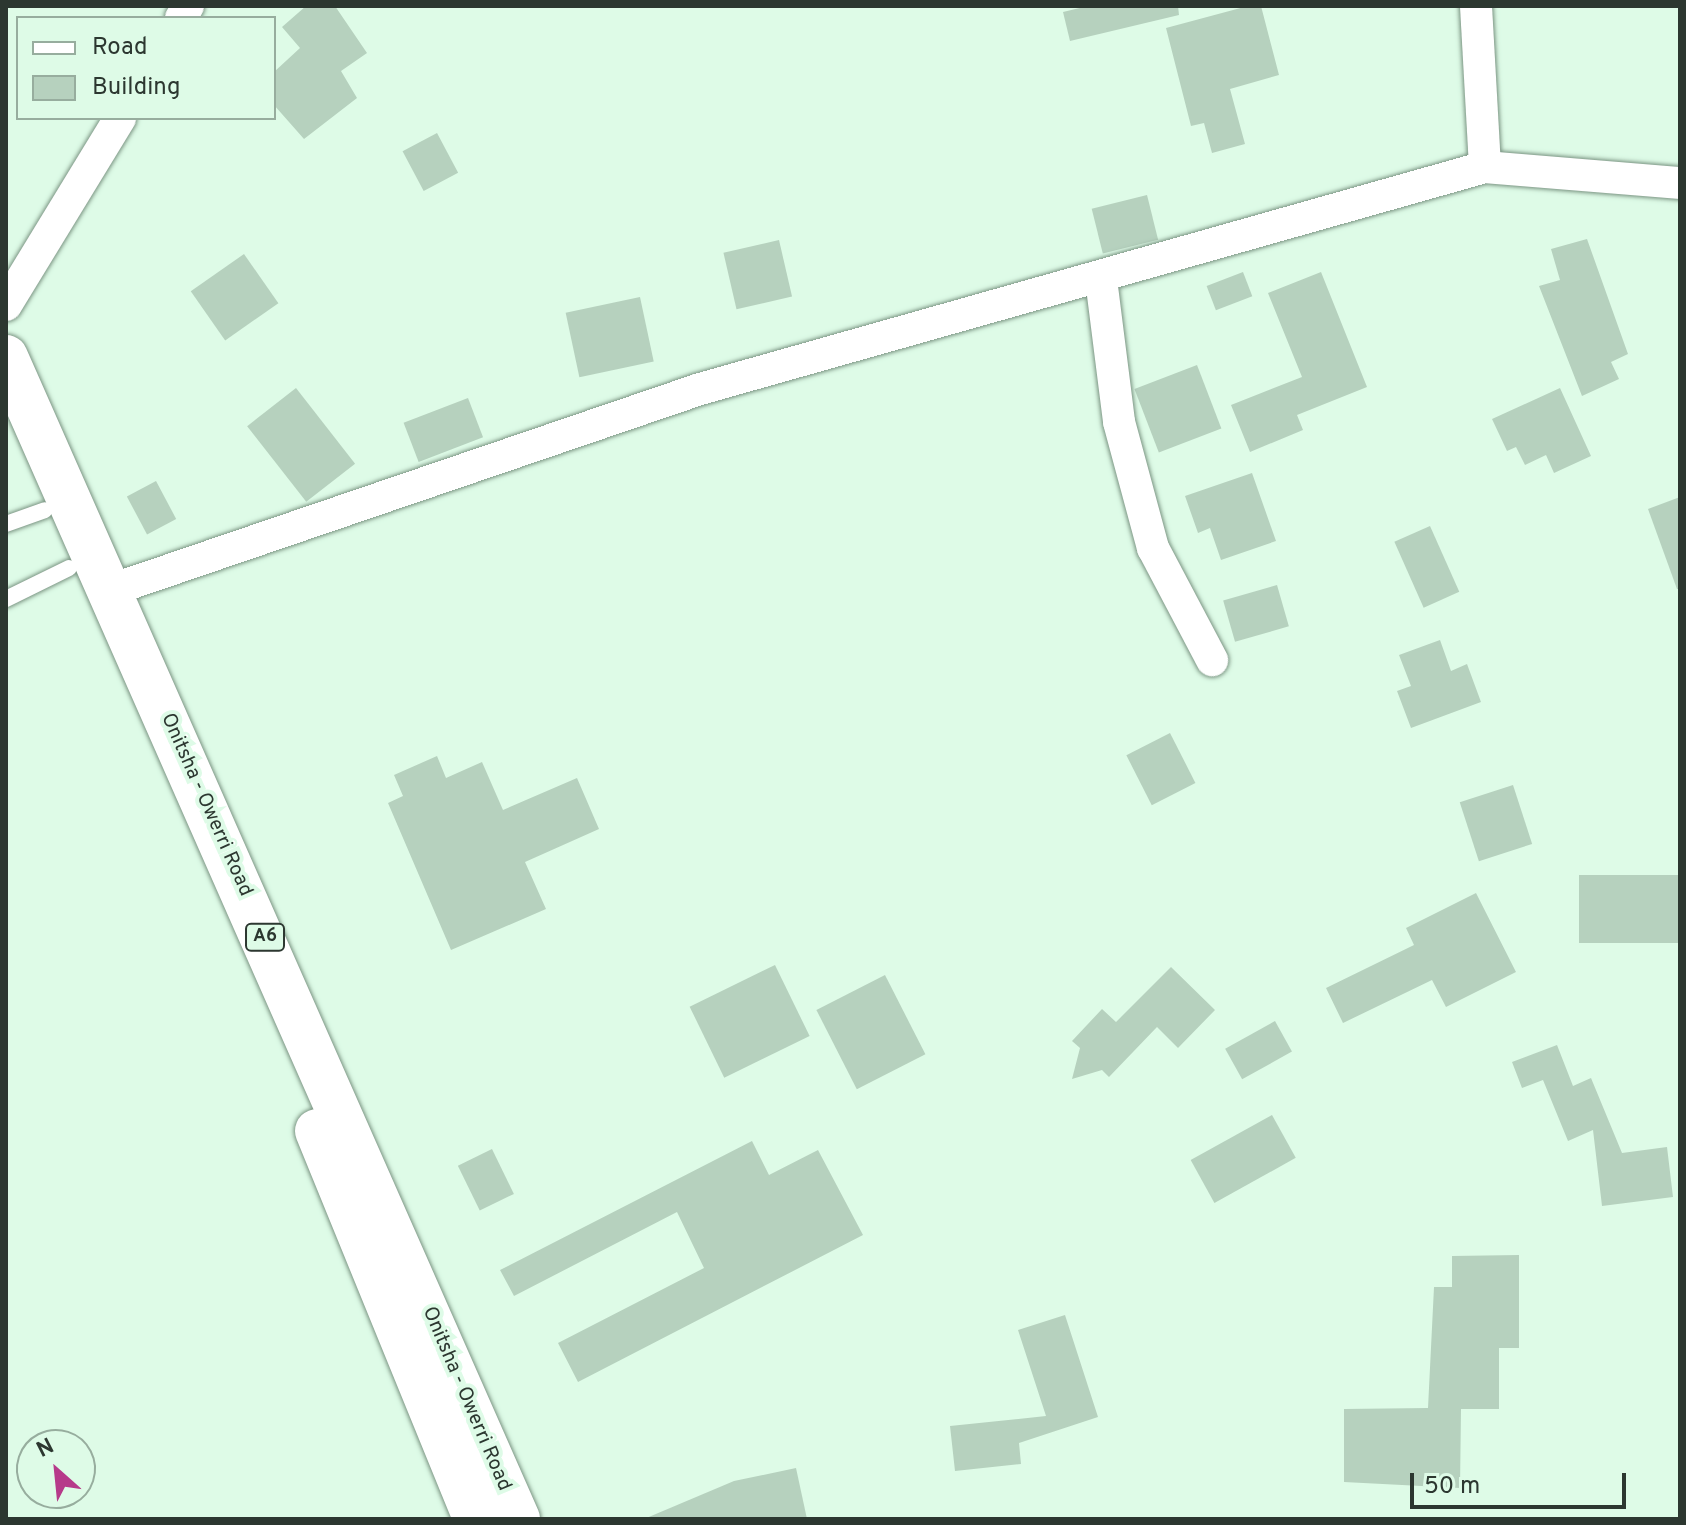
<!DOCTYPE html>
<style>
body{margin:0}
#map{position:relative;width:1686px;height:1525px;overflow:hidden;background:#defbe7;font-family:Overpass,sans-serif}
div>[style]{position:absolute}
.building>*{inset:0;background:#b6d1be;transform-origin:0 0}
.roads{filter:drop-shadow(0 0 2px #7b9583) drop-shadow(0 0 2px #7b9583)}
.service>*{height:16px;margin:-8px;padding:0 8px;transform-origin:8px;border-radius:8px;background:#fff}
.minor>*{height:32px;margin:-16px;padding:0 16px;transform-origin:16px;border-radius:16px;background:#fff}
.trunk>*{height:44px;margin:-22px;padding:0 22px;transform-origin:22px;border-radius:22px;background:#fff}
span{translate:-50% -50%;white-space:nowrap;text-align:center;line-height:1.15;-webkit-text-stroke:8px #defbe7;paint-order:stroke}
.shield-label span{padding:2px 6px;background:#defbe7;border:2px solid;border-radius:6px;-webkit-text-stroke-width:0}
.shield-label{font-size:18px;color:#2c3730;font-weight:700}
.street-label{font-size:20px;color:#2c3730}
.frame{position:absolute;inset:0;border:8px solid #2c3730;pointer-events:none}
.legend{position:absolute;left:16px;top:16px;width:260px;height:104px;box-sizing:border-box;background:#defbe7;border:2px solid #97ad9e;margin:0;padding:10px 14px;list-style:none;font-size:24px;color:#2c3730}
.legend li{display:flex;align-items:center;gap:16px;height:40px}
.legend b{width:40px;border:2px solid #97ad9e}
.north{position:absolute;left:16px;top:1429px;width:80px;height:80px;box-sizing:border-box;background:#defbe7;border:2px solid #97ad9e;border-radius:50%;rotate:333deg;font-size:22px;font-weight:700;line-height:32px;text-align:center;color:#2c3730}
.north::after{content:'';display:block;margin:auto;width:28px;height:36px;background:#b63a8a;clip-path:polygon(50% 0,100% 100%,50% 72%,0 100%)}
.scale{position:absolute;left:1410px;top:1473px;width:216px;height:36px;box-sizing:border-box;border:4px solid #2c3730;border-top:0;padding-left:10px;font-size:24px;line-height:28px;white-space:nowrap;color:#2c3730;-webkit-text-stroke:6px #defbe7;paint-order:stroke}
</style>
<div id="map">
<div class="building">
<div style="clip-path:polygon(306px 6px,335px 6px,367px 53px,341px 71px,357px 98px,304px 139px,274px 105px,274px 72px,300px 48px,282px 27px)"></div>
<div style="clip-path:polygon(1088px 6px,1178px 6px,1179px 15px,1070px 41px,1063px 12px)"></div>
<div style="clip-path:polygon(1248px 6px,1261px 6px,1279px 75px,1230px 89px,1245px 144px,1212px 153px,1204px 123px,1191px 126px,1166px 28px)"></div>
<div style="left:437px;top:133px;width:45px;height:39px;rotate:62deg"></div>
<div style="left:1147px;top:195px;width:46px;height:57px;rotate:76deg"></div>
<div style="clip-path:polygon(1587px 239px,1628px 354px,1611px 362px,1619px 379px,1582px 396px,1539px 286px,1560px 280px,1551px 249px)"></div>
<div style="left:779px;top:240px;width:58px;height:57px;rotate:77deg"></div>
<div style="left:244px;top:254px;width:60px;height:65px;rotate:55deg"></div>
<div style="left:1243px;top:272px;width:26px;height:39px;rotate:69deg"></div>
<div style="clip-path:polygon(1321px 272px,1367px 387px,1297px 415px,1303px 430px,1250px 452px,1231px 405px,1302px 377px,1268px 293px)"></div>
<div style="left:640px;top:297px;width:66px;height:76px;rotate:78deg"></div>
<div style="left:1197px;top:365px;width:68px;height:67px;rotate:69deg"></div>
<div style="left:296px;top:388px;width:96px;height:62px;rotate:52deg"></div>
<div style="clip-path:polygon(1560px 388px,1591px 456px,1554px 473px,1546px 455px,1525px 465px,1516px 447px,1507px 451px,1492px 419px)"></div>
<div style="left:468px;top:398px;width:42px;height:69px;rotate:69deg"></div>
<div style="clip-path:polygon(1252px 473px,1276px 541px,1221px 560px,1210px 528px,1198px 533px,1185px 496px)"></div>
<div style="left:156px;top:481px;width:43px;height:33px;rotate:62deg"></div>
<div style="clip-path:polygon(1680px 497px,1680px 589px,1677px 589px,1648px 509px)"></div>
<div style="left:1430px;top:526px;width:72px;height:39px;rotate:66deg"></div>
<div style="left:1277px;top:585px;width:43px;height:56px;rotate:74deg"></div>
<div style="clip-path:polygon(1440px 640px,1451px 671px,1467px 664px,1481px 702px,1411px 728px,1397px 691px,1411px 686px,1399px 655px)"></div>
<div style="left:1170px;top:733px;width:56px;height:49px;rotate:63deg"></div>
<div style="clip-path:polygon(437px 756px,446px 778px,482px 762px,503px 810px,577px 778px,599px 829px,525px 862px,546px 909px,451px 950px,388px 803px,403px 796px,394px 775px)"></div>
<div style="left:1513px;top:785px;width:62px;height:56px;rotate:72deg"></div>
<div style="left:1680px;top:875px;width:68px;height:101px;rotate:90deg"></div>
<div style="clip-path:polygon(1476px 893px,1516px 972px,1446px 1007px,1432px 980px,1343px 1023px,1326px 988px,1414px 945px,1406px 928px)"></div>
<div style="left:775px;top:965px;width:79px;height:95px;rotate:64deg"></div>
<div style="clip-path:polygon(1171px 967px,1215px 1010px,1178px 1048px,1157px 1027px,1109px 1077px,1102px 1070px,1072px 1079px,1080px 1048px,1072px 1041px,1102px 1009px,1116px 1022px)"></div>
<div style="left:885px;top:975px;width:89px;height:77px;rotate:63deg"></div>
<div style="left:1275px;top:1021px;width:35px;height:57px;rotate:61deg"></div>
<div style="clip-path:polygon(1557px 1045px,1573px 1086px,1591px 1078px,1622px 1153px,1667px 1147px,1673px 1197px,1602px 1206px,1593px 1130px,1568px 1141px,1543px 1080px,1522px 1088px,1512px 1062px)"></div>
<div style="left:1272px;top:1115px;width:49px;height:93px;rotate:61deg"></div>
<div style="clip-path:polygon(752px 1141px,769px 1175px,818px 1150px,863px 1235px,578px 1382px,558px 1343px,704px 1268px,677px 1212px,514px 1296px,500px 1270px)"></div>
<div style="left:492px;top:1149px;width:50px;height:38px;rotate:64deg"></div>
<div style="clip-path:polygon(1519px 1255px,1519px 1348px,1499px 1348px,1499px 1409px,1461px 1409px,1460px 1488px,1344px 1482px,1344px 1409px,1428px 1408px,1434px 1287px,1452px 1287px,1452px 1256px)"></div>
<div style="clip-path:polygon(1065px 1315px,1098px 1417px,1019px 1443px,1021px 1464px,955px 1471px,950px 1426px,1046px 1416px,1018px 1330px)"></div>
<div style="clip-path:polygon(796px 1468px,807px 1519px,644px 1519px,734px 1481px)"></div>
</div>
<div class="roads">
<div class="service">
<div style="left:6px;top:524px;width:41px;rotate:-19.7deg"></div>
<div style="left:6px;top:599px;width:70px;rotate:-26.2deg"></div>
</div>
<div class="minor">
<div style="left:1476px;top:6px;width:161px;rotate:86.8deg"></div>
<div style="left:181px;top:18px;width:14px;rotate:-60deg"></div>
<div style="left:1101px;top:279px;width:144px;rotate:82.8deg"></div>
<div style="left:1119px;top:422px;width:131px;rotate:74.9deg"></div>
<div style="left:1153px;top:548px;width:127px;rotate:62.2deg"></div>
<div style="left:6px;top:305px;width:219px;rotate:-58.6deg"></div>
<div style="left:111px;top:590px;width:622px;rotate:-18.84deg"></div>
<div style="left:700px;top:389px;width:816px;rotate:-15.79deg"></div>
<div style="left:1485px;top:167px;width:196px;rotate:4.7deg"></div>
</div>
<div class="trunk">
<div style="left:6px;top:357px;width:1270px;rotate:66.22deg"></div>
<div style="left:317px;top:1131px;width:419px;rotate:67.8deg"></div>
</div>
</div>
<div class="shield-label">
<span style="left:265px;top:937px">A6</span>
</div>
<div class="street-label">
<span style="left:206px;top:805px;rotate:66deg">Onitsha - Owerri Road</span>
<span style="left:466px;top:1399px;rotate:67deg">Onitsha - Owerri Road</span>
</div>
<div class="frame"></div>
<ul class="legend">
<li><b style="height:10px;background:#fff"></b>Road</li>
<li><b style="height:22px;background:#b6d1be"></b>Building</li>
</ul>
<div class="north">N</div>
<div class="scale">50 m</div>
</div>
